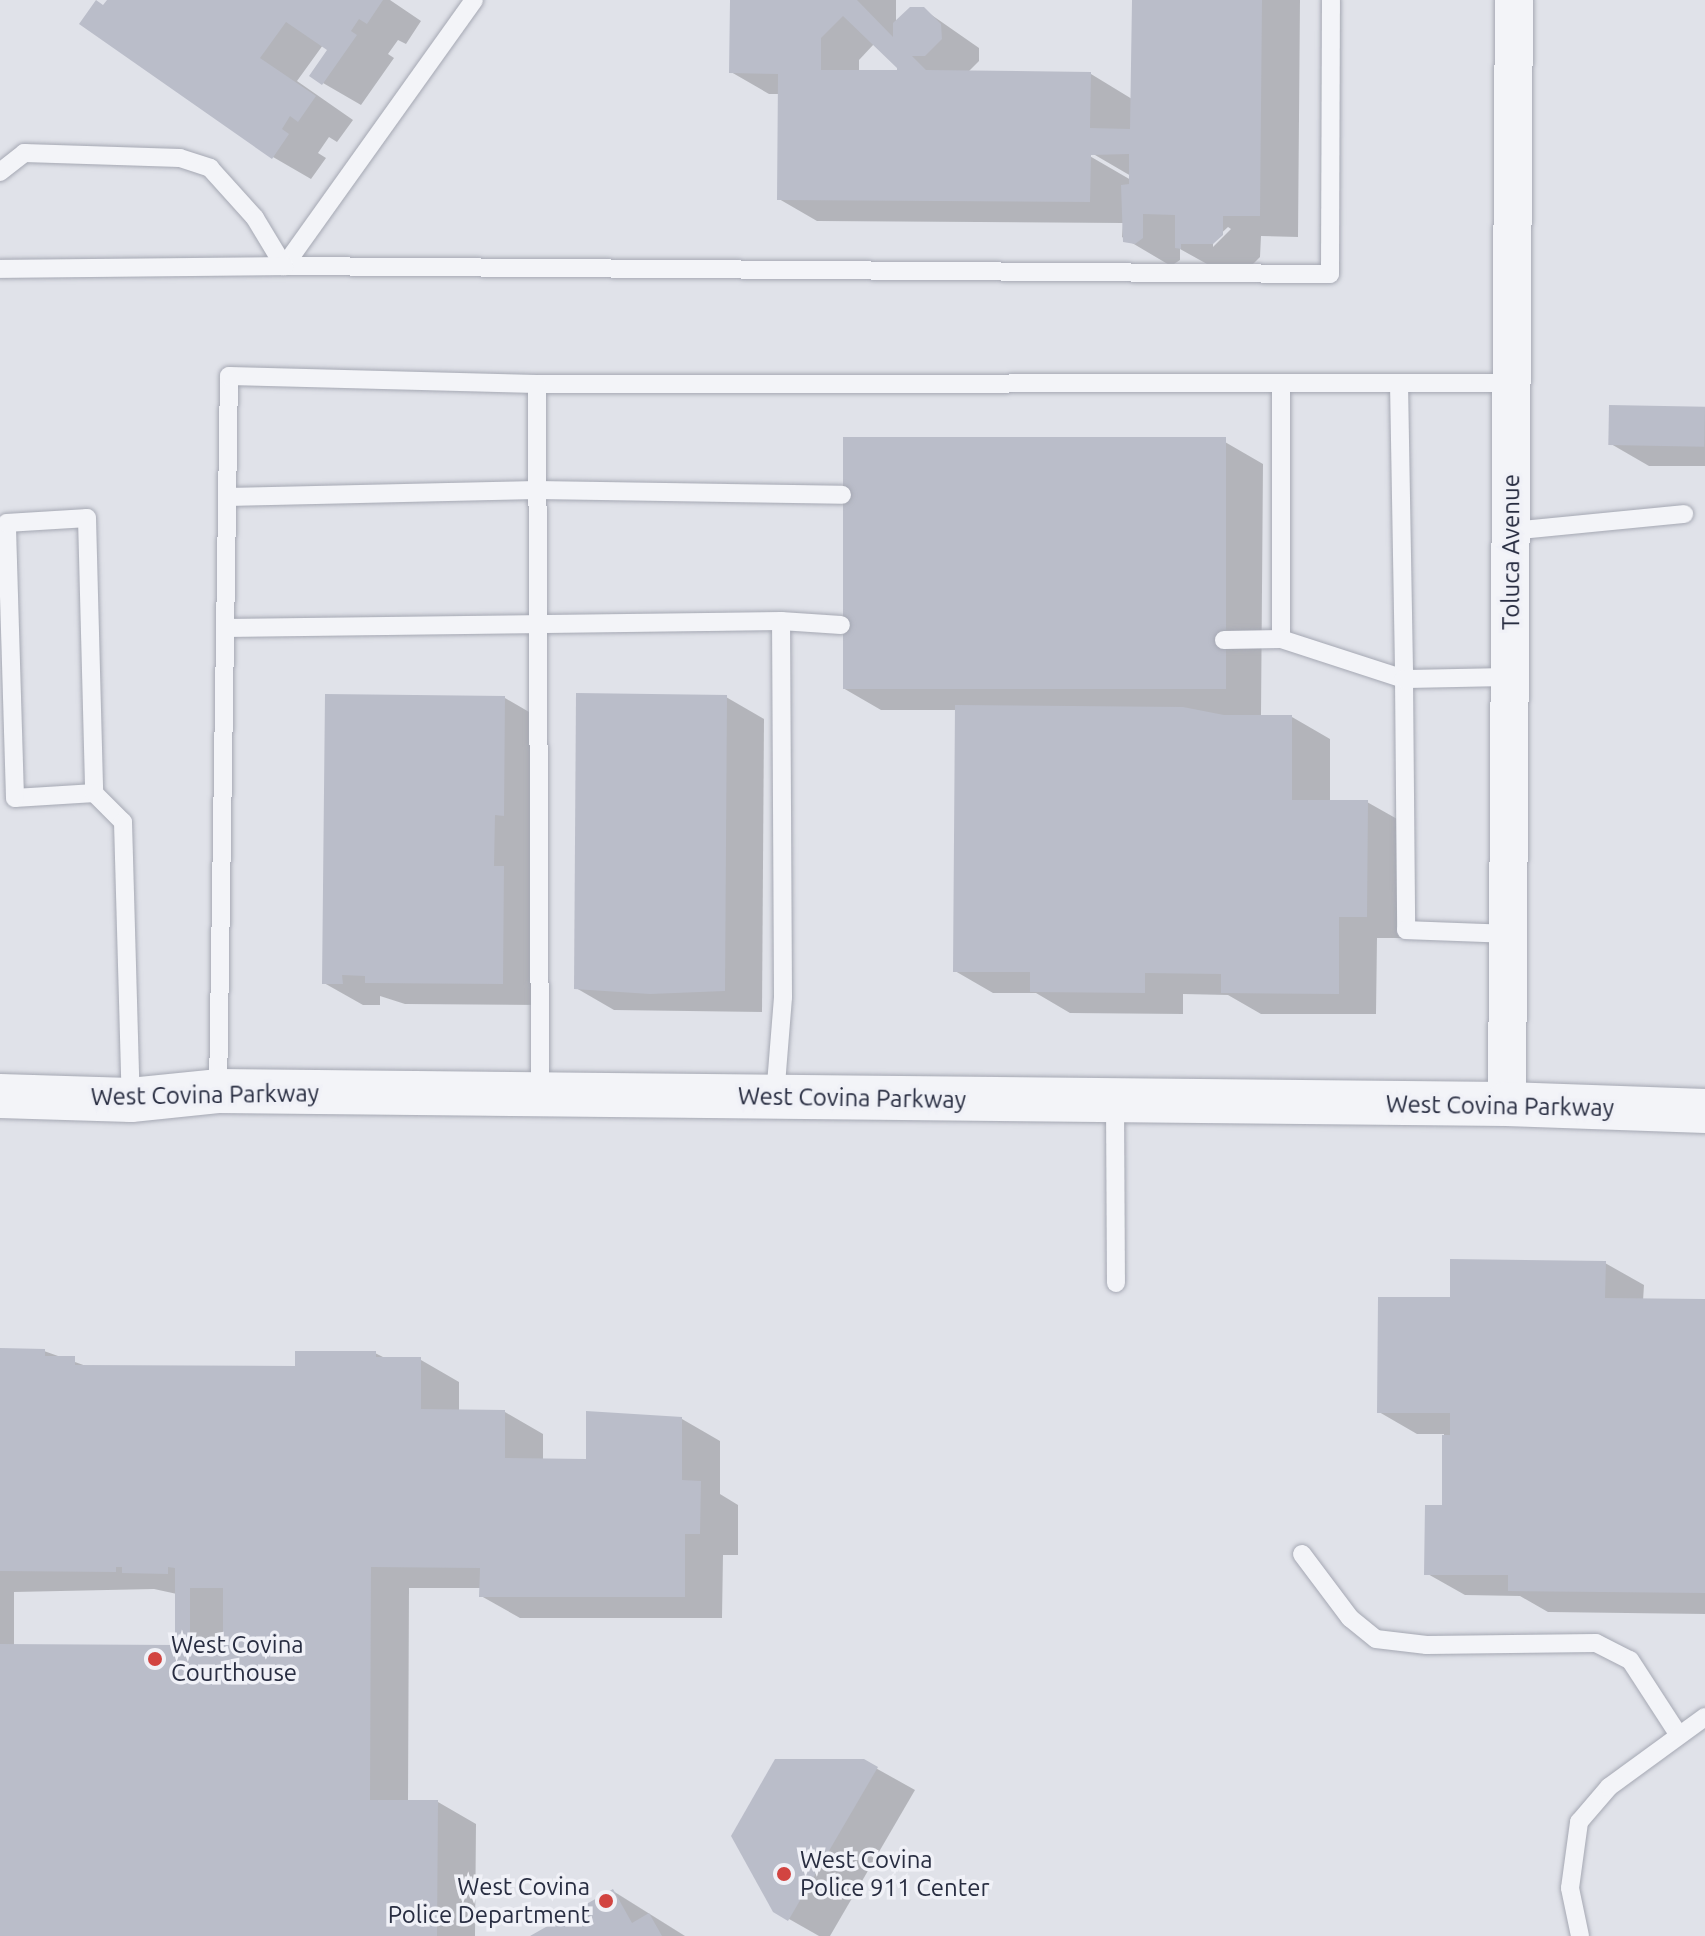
<!DOCTYPE html>
<style>
body{margin:0}
#map{position:relative;width:1705px;height:1936px;overflow:hidden;background:#e0e2e9;font-family:Ubuntu,sans-serif}
div>[style]{position:absolute}
.shadow>*{inset:0;background:#0003}
.building>*{inset:0;background:#babdc9;transform-origin:0 0}
.roads{filter:drop-shadow(0 0 2px #a5a8b3) drop-shadow(0 0 2px #a5a8b3)}
.service>*{height:18px;margin:-9px;padding:0 9px;transform-origin:9px;border-radius:9px;background:#f3f4f8}
.minor>*{height:38px;margin:-19px;padding:0 19px;transform-origin:19px;border-radius:19px;background:#f3f4f8}
.tertiary>*{height:44px;margin:-22px;padding:0 22px;transform-origin:22px;border-radius:22px;background:#f3f4f8}
.dots>*{width:22px;height:22px;translate:-50% -50%;box-sizing:border-box;border:4px solid #f0f1f7;border-radius:50%}
span{translate:-50% -50%;white-space:nowrap;text-align:center;line-height:1.15;-webkit-text-stroke:7px #f0f1f7;paint-order:stroke}
.street-label{font-size:24px;color:#282d41}
.poi-label{font-size:24px;color:#282d41}
.left{translate:0 -50%;text-align:left}
.right{translate:-100% -50%;text-align:right}
</style>
<div id="map">
<div class="shadow">
<div style="clip-path:polygon(109px 0,390px 0,421px 21px,406px 44px,398px 40px,388px 54px,394px 58px,361px 105px,323px 83px,330px 50px,323px 45px,297px 81px,353px 120px,337px 142px,329px 137px,318px 153px,326px 158px,311px 179px,273px 157px)"></div>
<div style="clip-path:polygon(evenodd,732px 0,896px 0,896px 23px,923px 9px,979px 48px,979px 61px,967px 73px,1091px 74px,1132px 99px,1134px 0,1300px 0,1298px 237px,1261px 236px,1260px 257px,1252px 265px,1216px 269px,1180px 249px,1180px 260px,1171px 266px,1122px 237px,1123px 223px,817px 221px,779px 199px,780px 94px,769px 94px,731px 72px,732px 0,874px 44px,902px 72px,859px 72px,859px 60px,874px 44px,732px 0,1083px 148px,1131px 176px,1131px 180px,1081px 151px,1083px 148px,732px 0,1228px 227px,1231px 229px,1213px 247px,1213px 241px,1228px 227px)"></div>
<div style="clip-path:polygon(1705px 408px,1705px 466px,1649px 466px,1611px 444px)"></div>
<div style="clip-path:polygon(1225px 442px,1263px 464px,1261px 716px,1292px 717px,1330px 739px,1330px 802px,1367px 802px,1406px 824px,1405px 938px,1377px 938px,1376px 1014px,1261px 1014px,1228px 995px,1183px 994px,1183px 1014px,1070px 1013px,1036px 993px,993px 993px,955px 971px,957px 710px,881px 710px,843px 688px)"></div>
<div style="clip-path:polygon(726px 697px,764px 719px,762px 1012px,614px 1010px,576px 988px)"></div>
<div style="clip-path:polygon(505px 698px,543px 720px,541px 1005px,405px 1004px,380px 996px,380px 1005px,363px 1005px,324px 983px)"></div>
<div style="clip-path:polygon(1605px 1263px,1644px 1285px,1643px 1301px,1705px 1301px,1705px 1614px,1548px 1612px,1520px 1596px,1465px 1595px,1426px 1573px,1444px 1507px,1444px 1434px,1417px 1434px,1379px 1412px,1452px 1299px)"></div>
<div style="clip-path:polygon(evenodd,0 1350px,44px 1351px,89px 1367px,297px 1368px,375px 1353px,387px 1359px,421px 1360px,459px 1382px,459px 1411px,505px 1412px,543px 1434px,543px 1460px,588px 1461px,682px 1419px,720px 1441px,720px 1494px,738px 1505px,738px 1555px,723px 1555px,722px 1618px,520px 1618px,481px 1596px,482px 1588px,409px 1588px,408px 1802px,438px 1802px,476px 1824px,475px 1936px,0 1936px,0 1350px,154px 1589px,177px 1594px,177px 1647px,14px 1646px,14px 1592px,154px 1589px)"></div>
<div style="clip-path:polygon(863px 1761px,915px 1790px,830px 1936px,819px 1936px,775px 1911px)"></div>
<div style="clip-path:polygon(613px 1891px,685px 1936px,534px 1936px)"></div>
</div>
<div class="building">
<div style="clip-path:polygon(96px 0,103px 5px,107px 0,383px 0,367px 24px,359px 19px,351px 31px,357px 35px,322px 85px,309px 76px,327px 50px,286px 22px,260px 58px,316px 96px,298px 122px,290px 116px,282px 129px,289px 134px,272px 159px,79px 24px)"></div>
<div style="clip-path:polygon(evenodd,730px 0,857px 0,893px 37px,893px 23px,910px 7px,924px 7px,941px 24px,942px 39px,925px 56px,912px 56px,926px 70px,1091px 72px,1090px 128px,1130px 129px,1132px 0,1262px 0,1260px 216px,1223px 216px,1223px 235px,1213px 244px,1181px 244px,1181px 249px,1175px 248px,1175px 215px,1143px 214px,1143px 238px,1135px 244px,1123px 242px,1121px 185px,1129px 184px,1129px 154px,1091px 155px,1090px 202px,777px 200px,778px 74px,729px 73px,730px 0,843px 16px,897px 68px,897px 70px,821px 70px,821px 38px,843px 16px)"></div>
<div style="left:1609px;top:405px;width:96px;height:40px;rotate:1deg"></div>
<div style="left:843px;top:437px;width:383px;height:252px"></div>
<div style="clip-path:polygon(576px 693px,727px 695px,725px 991px,650px 994px,574px 989px)"></div>
<div style="clip-path:polygon(325px 694px,505px 696px,504px 816px,495px 815px,494px 866px,504px 866px,503px 984px,365px 983px,365px 976px,342px 975px,343px 984px,322px 984px)"></div>
<div style="clip-path:polygon(955px 705px,1183px 707px,1224px 715px,1292px 715px,1292px 800px,1368px 800px,1367px 917px,1339px 917px,1339px 994px,1221px 993px,1221px 974px,1145px 973px,1145px 993px,1030px 992px,1030px 972px,953px 972px)"></div>
<div style="clip-path:polygon(1450px 1259px,1606px 1261px,1605px 1298px,1705px 1299px,1705px 1593px,1508px 1591px,1508px 1575px,1424px 1575px,1425px 1505px,1442px 1505px,1442px 1435px,1450px 1435px,1450px 1413px,1377px 1413px,1378px 1297px,1450px 1297px)"></div>
<div style="clip-path:polygon(evenodd,0 1348px,45px 1349px,45px 1356px,75px 1356px,75px 1365px,295px 1366px,295px 1351px,376px 1351px,376px 1357px,421px 1357px,421px 1409px,505px 1410px,505px 1458px,586px 1459px,586px 1411px,682px 1417px,682px 1480px,701px 1481px,700px 1534px,685px 1534px,685px 1597px,479px 1597px,480px 1568px,371px 1567px,370px 1800px,438px 1800px,437px 1936px,0 1936px,0 1644px,175px 1645px,175px 1568px,168px 1567px,168px 1574px,122px 1573px,122px 1567px,116px 1567px,116px 1572px,0 1571px,0 1348px,190px 1588px,223px 1588px,223px 1645px,190px 1645px,190px 1588px)"></div>
<div style="clip-path:polygon(775px 1759px,864px 1759px,878px 1767px,788px 1921px,773px 1912px,731px 1836px)"></div>
<div style="clip-path:polygon(613px 1889px,632px 1923px,649px 1913px,662px 1936px,530px 1936px)"></div>
</div>
<div class="roads">
<div class="service">
<div style="left:474px;top:0;width:327px;rotate:125.5deg"></div>
<div style="left:284px;top:266px;width:1046px;rotate:0.44deg"></div>
<div style="left:1330px;top:274px;width:274px;rotate:-89.8deg"></div>
<div style="left:0;top:172px;width:31px;rotate:-38deg"></div>
<div style="left:24px;top:153px;width:156px;rotate:1.8deg"></div>
<div style="left:180px;top:158px;width:32px;rotate:18deg"></div>
<div style="left:210px;top:168px;width:67px;rotate:48deg"></div>
<div style="left:255px;top:218px;width:56px;rotate:58.9deg"></div>
<div style="left:0;top:269px;width:284px;rotate:-0.6deg"></div>
<div style="left:1281px;top:383px;width:256px;rotate:90deg"></div>
<div style="left:1281px;top:639px;width:129px;rotate:18deg"></div>
<div style="left:1404px;top:679px;width:251px;rotate:89.5deg"></div>
<div style="left:1406px;top:930px;width:103px;rotate:2.2deg"></div>
<div style="left:1399px;top:383px;width:296px;rotate:89deg"></div>
<div style="left:1404px;top:679px;width:106px;rotate:-1.1deg"></div>
<div style="left:537px;top:384px;width:975px;rotate:-0.06deg"></div>
<div style="left:227px;top:497px;width:310px;rotate:-1.3deg"></div>
<div style="left:537px;top:490px;width:305px;rotate:0.9deg"></div>
<div style="left:1511px;top:531px;width:174px;rotate:-5.6deg"></div>
<div style="left:225px;top:628px;width:556px;rotate:-0.72deg"></div>
<div style="left:781px;top:621px;width:60px;rotate:3.8deg"></div>
<div style="left:1224px;top:640px;width:57px;rotate:-1deg"></div>
<div style="left:94px;top:793px;width:79px;rotate:176.4deg"></div>
<div style="left:15px;top:798px;width:275px;rotate:-91.7deg"></div>
<div style="left:7px;top:523px;width:80px;rotate:-3.6deg"></div>
<div style="left:87px;top:518px;width:275px;rotate:88.5deg"></div>
<div style="left:94px;top:793px;width:41px;rotate:45deg"></div>
<div style="left:123px;top:822px;width:278px;rotate:88.4deg"></div>
<div style="left:218px;top:1091px;width:715px;rotate:-89.12deg"></div>
<div style="left:229px;top:376px;width:308px;rotate:1.5deg"></div>
<div style="left:537px;top:384px;width:711px;rotate:89.76deg"></div>
<div style="left:775px;top:1097px;width:100px;rotate:-85.4deg"></div>
<div style="left:783px;top:997px;width:376px;rotate:-90.3deg"></div>
<div style="left:1115px;top:1101px;width:182px;rotate:89.7deg"></div>
<div style="left:1302px;top:1554px;width:80px;rotate:53.1deg"></div>
<div style="left:1350px;top:1618px;width:33px;rotate:39deg"></div>
<div style="left:1376px;top:1639px;width:51px;rotate:6.7deg"></div>
<div style="left:1427px;top:1645px;width:169px;rotate:-0.7deg"></div>
<div style="left:1596px;top:1643px;width:38px;rotate:27deg"></div>
<div style="left:1630px;top:1660px;width:88px;rotate:57deg"></div>
<div style="left:1580px;top:1936px;width:49px;rotate:-101.8deg"></div>
<div style="left:1570px;top:1888px;width:67px;rotate:-82.2deg"></div>
<div style="left:1579px;top:1822px;width:46px;rotate:-49.4deg"></div>
<div style="left:1609px;top:1787px;width:119px;rotate:-36.1deg"></div>
</div>
<div class="minor">
<div style="left:1507px;top:1104px;width:1104px;rotate:-89.64deg"></div>
</div>
<div class="tertiary">
<div style="left:0;top:1096px;width:131px;rotate:1.7deg"></div>
<div style="left:131px;top:1100px;width:87px;rotate:-5.9deg"></div>
<div style="left:218px;top:1091px;width:1289px;rotate:0.58deg"></div>
<div style="left:1507px;top:1104px;width:198px;rotate:2deg"></div>
</div>
</div>
<div class="dots">
<div style="left:155px;top:1659px;background:#d24441"></div>
<div style="left:784px;top:1874px;background:#d24441"></div>
<div style="left:606px;top:1901px;background:#d24441"></div>
</div>
<div class="street-label">
<span style="left:1511px;top:552px;rotate:-90deg">Toluca Avenue</span>
<span style="left:205px;top:1095px;rotate:-1deg">West Covina Parkway</span>
<span style="left:852px;top:1098px;rotate:1deg">West Covina Parkway</span>
<span style="left:1500px;top:1106px;rotate:1deg">West Covina Parkway</span>
</div>
<div class="poi-label">
<span class="left" style="left:171px;top:1659px">West Covina<br>Courthouse</span>
<span class="left" style="left:800px;top:1874px">West Covina<br>Police 911 Center</span>
<span class="right" style="left:590px;top:1901px">West Covina<br>Police Department</span>
</div>
</div>
